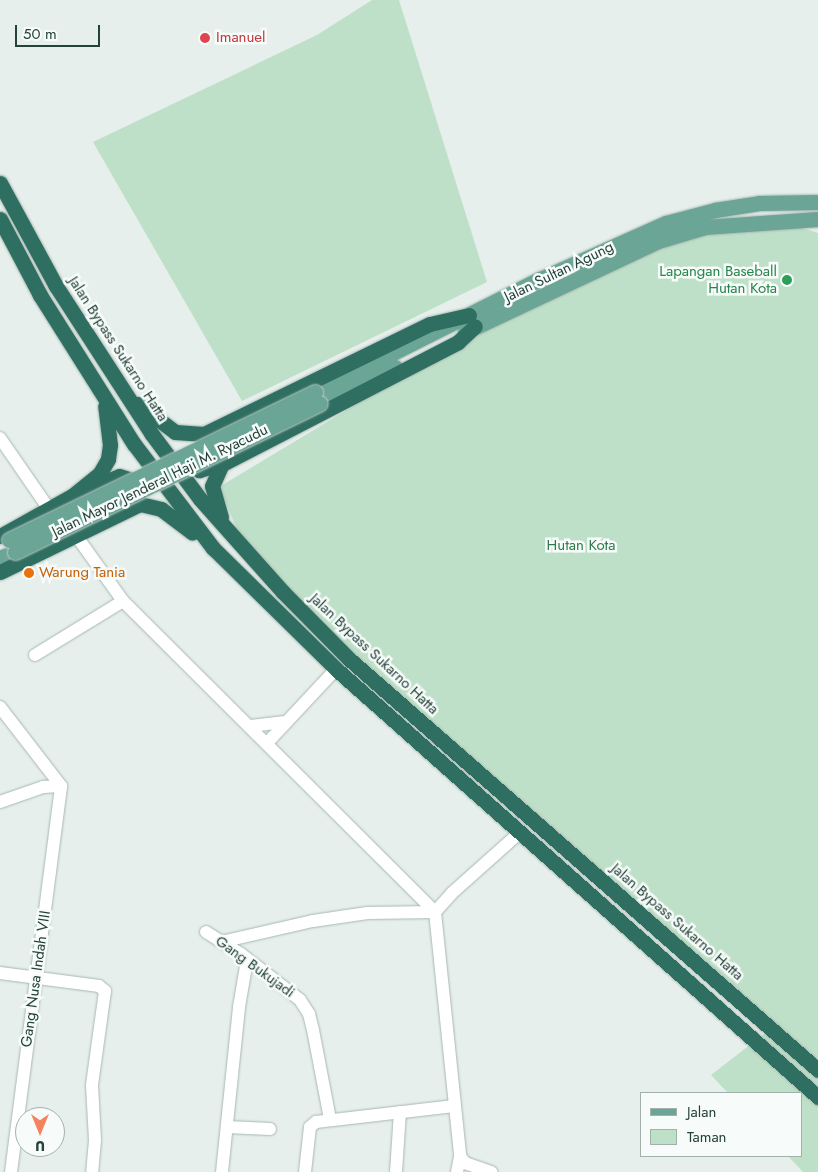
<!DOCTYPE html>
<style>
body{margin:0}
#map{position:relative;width:818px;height:1172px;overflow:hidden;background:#e6efeb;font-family:Jost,sans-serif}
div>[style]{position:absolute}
.green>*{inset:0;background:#bfe0c8}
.roads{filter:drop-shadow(0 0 1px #a8b8b2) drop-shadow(0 0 1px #a8b8b2)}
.minor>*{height:12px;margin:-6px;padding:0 6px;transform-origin:6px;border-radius:6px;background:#fff}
.major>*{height:15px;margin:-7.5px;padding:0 7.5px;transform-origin:7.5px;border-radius:7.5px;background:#6aa596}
.highway>*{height:15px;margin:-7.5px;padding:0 7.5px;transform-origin:7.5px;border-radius:7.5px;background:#2f6f62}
.bridges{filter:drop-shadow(0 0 1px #c2cac8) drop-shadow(0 0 1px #c2cac8)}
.major-bridge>*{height:15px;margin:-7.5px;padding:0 7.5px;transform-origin:7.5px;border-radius:7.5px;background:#6aa596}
.dots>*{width:14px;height:14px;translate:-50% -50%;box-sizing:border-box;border:2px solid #f7fbf9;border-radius:50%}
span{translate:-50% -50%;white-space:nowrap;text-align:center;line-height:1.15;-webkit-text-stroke:5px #f7fbf9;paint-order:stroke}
.health-label{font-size:15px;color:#be3a42}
.left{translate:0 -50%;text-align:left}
.leisure-label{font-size:15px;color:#27864d}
.right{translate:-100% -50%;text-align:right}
.street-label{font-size:15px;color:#24423a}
.park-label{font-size:15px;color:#2d7a4b}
.food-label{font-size:15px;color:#c56008}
.legend{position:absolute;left:640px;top:1092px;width:162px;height:65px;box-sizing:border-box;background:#f7fbf9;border:1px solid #a3b1ad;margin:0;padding:6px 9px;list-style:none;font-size:15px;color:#24423a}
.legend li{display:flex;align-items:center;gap:10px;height:25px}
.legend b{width:25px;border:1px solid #a3b1ad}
.north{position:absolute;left:15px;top:1107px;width:50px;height:50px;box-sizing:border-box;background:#f7fbf9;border:1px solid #a3b1ad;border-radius:50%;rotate:180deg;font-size:14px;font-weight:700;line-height:20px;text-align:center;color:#24423a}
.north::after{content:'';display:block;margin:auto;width:18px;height:22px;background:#f4845f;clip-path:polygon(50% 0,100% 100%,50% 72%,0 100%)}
.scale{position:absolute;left:15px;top:25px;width:85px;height:22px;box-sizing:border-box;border:2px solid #24423a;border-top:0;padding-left:6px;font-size:15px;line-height:18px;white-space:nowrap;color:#24423a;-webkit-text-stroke:4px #f7fbf9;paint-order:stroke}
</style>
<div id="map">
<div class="green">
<div style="clip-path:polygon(372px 0,399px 0,487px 282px,242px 401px,93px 142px,317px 35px)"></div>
<div style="clip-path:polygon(777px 220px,818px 233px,818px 1172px,803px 1172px,788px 1156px,802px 1156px,802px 1093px,728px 1093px,711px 1075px,769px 1030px,296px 607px,239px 534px,219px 487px,478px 331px,704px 227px)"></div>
</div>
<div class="roads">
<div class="minor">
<div style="left:0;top:438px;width:86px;rotate:55.4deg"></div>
<div style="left:75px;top:534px;width:82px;rotate:54.4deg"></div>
<div style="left:123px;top:601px;width:441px;rotate:44.9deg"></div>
<div style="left:435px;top:912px;width:245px;rotate:84.1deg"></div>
<div style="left:460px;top:1156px;width:9px;rotate:54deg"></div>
<div style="left:465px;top:1163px;width:28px;rotate:19deg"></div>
<div style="left:35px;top:655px;width:103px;rotate:-31.5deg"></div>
<div style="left:0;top:707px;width:100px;rotate:52.3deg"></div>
<div style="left:251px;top:726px;width:34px;rotate:-7deg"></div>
<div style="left:268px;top:742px;width:100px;rotate:-47deg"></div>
<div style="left:0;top:802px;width:46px;rotate:-19.2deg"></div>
<div style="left:43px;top:787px;width:18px;rotate:-3deg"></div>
<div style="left:206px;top:932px;width:41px;rotate:32.2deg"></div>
<div style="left:241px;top:954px;width:75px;rotate:37.9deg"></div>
<div style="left:300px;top:1000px;width:17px;rotate:57deg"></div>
<div style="left:309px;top:1014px;width:16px;rotate:76deg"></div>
<div style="left:313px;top:1030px;width:91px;rotate:79.2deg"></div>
<div style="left:221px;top:942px;width:94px;rotate:-12.9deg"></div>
<div style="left:313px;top:921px;width:55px;rotate:-8.4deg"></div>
<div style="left:367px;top:913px;width:68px;rotate:-0.8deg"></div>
<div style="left:435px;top:912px;width:25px;rotate:-48deg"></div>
<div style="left:452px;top:893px;width:89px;rotate:-41.8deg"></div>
<div style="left:0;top:973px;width:100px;rotate:7.5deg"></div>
<div style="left:99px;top:986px;width:8px;rotate:40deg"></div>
<div style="left:105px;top:991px;width:95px;rotate:97.9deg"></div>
<div style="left:92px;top:1085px;width:55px;rotate:86.9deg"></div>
<div style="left:95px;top:1140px;width:32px;rotate:95deg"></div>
<div style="left:227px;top:1127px;width:43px;rotate:2.7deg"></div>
<div style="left:11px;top:1172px;width:389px;rotate:-82.6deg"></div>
<div style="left:222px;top:1172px;width:166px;rotate:-84.1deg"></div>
<div style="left:239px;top:1007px;width:48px;rotate:-80.3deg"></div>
<div style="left:305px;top:1172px;width:45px;rotate:-83.7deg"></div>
<div style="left:310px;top:1127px;width:8px;rotate:-40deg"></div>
<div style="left:316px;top:1122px;width:139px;rotate:-6.6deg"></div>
<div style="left:396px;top:1172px;width:60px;rotate:-86.2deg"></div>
<div style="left:457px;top:1172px;width:16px;rotate:-79deg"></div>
</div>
<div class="major">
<div style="left:465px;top:332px;width:213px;rotate:-25.2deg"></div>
<div style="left:658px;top:241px;width:49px;rotate:-16.6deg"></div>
<div style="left:705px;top:227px;width:113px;rotate:-4deg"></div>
<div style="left:315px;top:392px;width:252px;rotate:-26.7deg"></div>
<div style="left:540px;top:279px;width:138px;rotate:-24deg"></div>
<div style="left:666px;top:223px;width:51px;rotate:-14.9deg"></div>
<div style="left:715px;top:210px;width:46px;rotate:-8.8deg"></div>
<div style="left:760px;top:203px;width:58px;rotate:-1deg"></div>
<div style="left:320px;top:403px;width:83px;rotate:-25.6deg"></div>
<div style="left:0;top:558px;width:16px;rotate:-22deg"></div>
</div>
<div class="highway">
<div style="left:0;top:183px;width:117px;rotate:61.5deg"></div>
<div style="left:56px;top:286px;width:175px;rotate:57.1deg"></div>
<div style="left:151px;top:433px;width:82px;rotate:53.4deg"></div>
<div style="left:200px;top:499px;width:125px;rotate:48.3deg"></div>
<div style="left:283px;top:592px;width:93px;rotate:45.4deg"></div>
<div style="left:348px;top:658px;width:625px;rotate:41.24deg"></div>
<div style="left:0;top:219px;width:86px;rotate:62.2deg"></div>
<div style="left:40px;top:295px;width:176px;rotate:57.8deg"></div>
<div style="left:134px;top:444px;width:131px;rotate:52.8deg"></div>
<div style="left:213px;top:548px;width:173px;rotate:44.5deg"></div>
<div style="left:336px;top:669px;width:645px;rotate:41.6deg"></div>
<div style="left:138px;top:404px;width:46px;rotate:37.1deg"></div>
<div style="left:175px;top:432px;width:29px;rotate:4deg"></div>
<div style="left:204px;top:434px;width:251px;rotate:-26deg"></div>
<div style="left:430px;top:324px;width:40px;rotate:-13deg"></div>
<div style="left:189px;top:454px;width:9px;rotate:77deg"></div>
<div style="left:191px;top:463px;width:11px;rotate:41deg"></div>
<div style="left:199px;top:470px;width:24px;rotate:-15deg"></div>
<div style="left:91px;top:487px;width:30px;rotate:-21deg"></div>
<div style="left:119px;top:476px;width:14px;rotate:17deg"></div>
<div style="left:132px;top:480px;width:11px;rotate:56deg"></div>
<div style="left:221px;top:517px;width:32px;rotate:-106deg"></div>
<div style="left:212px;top:486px;width:24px;rotate:-66deg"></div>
<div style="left:222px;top:464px;width:266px;rotate:-27.3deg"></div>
<div style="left:458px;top:342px;width:23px;rotate:-43deg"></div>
<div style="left:0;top:536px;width:82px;rotate:-29.1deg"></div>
<div style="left:72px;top:496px;width:36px;rotate:-39deg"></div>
<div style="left:100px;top:473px;width:16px;rotate:-60deg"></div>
<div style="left:108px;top:459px;width:14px;rotate:-82deg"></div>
<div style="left:110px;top:445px;width:39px;rotate:-97deg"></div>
<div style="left:0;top:572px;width:156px;rotate:-25.9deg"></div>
<div style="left:140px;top:504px;width:22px;rotate:13deg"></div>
<div style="left:161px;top:509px;width:39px;rotate:37deg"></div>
</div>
</div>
<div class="bridges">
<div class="major-bridge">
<div style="left:9px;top:540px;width:340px;rotate:-25.8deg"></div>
<div style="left:15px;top:552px;width:339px;rotate:-26deg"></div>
</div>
</div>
<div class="dots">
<div style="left:205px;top:38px;background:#e0444e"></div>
<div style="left:787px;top:280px;background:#2e9e5b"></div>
<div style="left:29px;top:573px;background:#e8710a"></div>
</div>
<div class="health-label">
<span class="left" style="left:216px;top:38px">Imanuel</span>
</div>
<div class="leisure-label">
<span class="right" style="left:777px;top:280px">Lapangan Baseball<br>Hutan Kota</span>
</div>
<div class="street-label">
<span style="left:559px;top:272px;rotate:-26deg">Jalan Sultan Agung</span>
<span style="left:118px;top:349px;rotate:57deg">Jalan Bypass Sukarno Hatta</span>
<span style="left:160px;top:481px;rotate:-26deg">Jalan Mayor Jenderal Haji M. Ryacudu</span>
<span style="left:374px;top:654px;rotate:43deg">Jalan Bypass Sukarno Hatta</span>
<span style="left:677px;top:922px;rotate:41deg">Jalan Bypass Sukarno Hatta</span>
<span style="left:255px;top:967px;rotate:36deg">Gang Bukujadi</span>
<span style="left:36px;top:979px;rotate:-82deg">Gang Nusa Indah VIII</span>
</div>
<div class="park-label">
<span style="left:581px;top:546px">Hutan Kota</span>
</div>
<div class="food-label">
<span class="left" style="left:39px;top:573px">Warung Tania</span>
</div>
<ul class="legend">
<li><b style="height:6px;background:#6aa596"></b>Jalan</li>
<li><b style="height:14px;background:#bfe0c8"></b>Taman</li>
</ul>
<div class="north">U</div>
<div class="scale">50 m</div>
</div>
